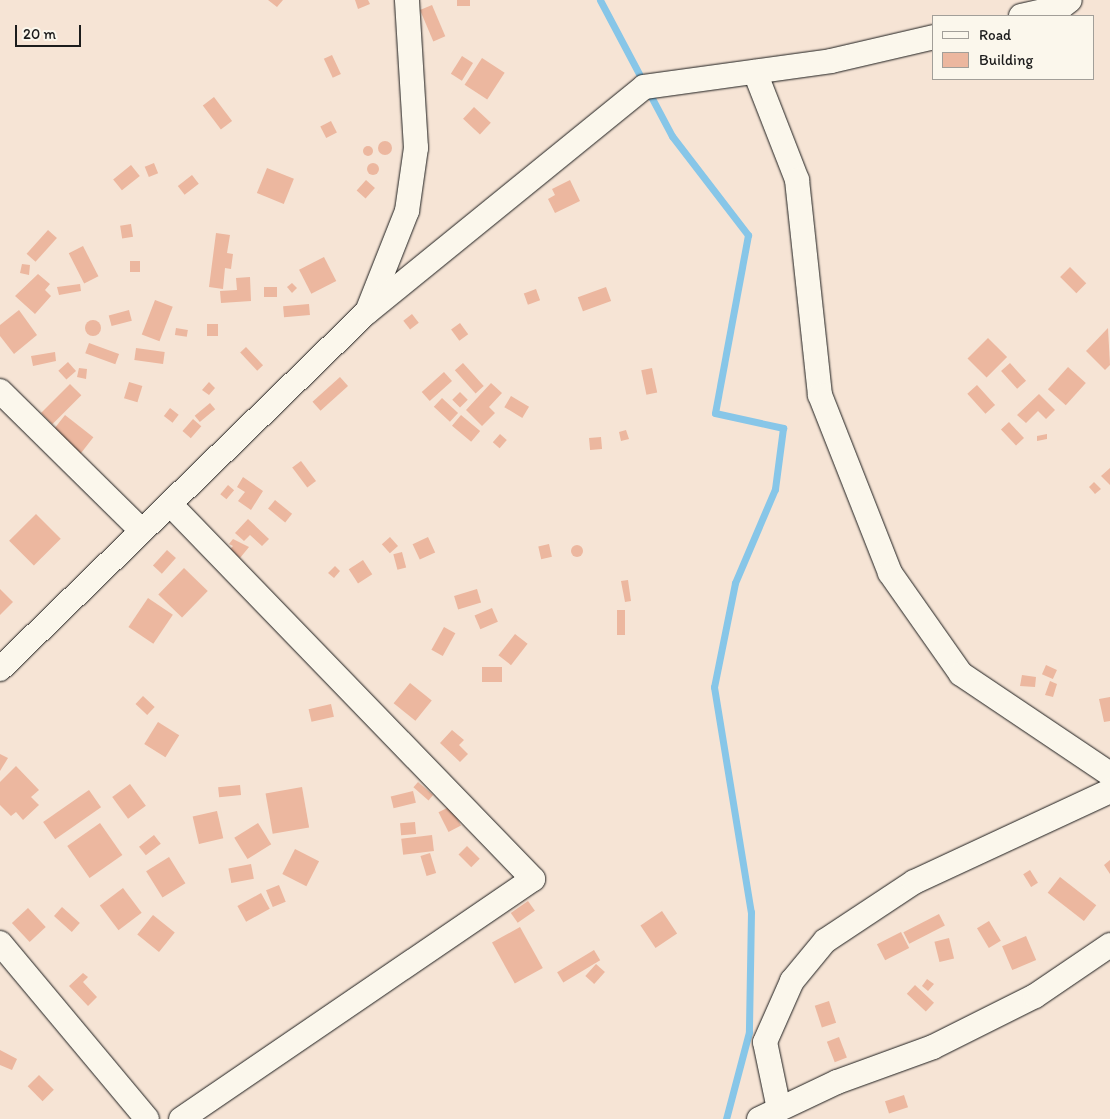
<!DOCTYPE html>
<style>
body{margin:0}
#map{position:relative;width:1110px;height:1119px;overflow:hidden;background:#f6e4d5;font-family:Itim,sans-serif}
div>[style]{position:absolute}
.stream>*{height:7px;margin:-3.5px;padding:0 3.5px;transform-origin:3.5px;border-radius:3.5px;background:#87c6e8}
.building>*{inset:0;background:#ecb79f;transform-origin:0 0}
.round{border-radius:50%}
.roads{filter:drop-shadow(0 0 1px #1c1c1c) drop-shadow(0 0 1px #1c1c1c)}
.minor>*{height:24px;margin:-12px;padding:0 12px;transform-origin:12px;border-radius:12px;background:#fbf7ec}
span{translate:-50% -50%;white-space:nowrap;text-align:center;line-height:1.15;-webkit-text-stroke:4.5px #fbf7ec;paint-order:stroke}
.legend{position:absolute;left:932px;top:15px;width:162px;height:65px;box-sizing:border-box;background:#fbf7ec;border:1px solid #a29f99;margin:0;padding:6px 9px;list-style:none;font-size:15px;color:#1c1c1c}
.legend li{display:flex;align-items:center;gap:10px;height:25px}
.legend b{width:25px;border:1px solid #a29f99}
.scale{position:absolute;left:15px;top:25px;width:66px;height:22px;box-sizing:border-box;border:2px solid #1c1c1c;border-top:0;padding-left:6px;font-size:15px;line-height:18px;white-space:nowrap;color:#1c1c1c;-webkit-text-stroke:4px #fbf7ec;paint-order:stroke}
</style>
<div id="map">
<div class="stream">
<div style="left:600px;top:0;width:154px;rotate:62.1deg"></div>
<div style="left:672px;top:136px;width:125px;rotate:52.5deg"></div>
<div style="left:748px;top:235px;width:181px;rotate:100.5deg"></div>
<div style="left:715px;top:413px;width:70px;rotate:12.4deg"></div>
<div style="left:783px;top:428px;width:62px;rotate:97.5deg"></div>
<div style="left:775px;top:489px;width:102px;rotate:113.1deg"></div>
<div style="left:735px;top:583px;width:106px;rotate:101.4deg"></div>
<div style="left:714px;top:687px;width:228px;rotate:80.7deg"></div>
<div style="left:751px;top:912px;width:120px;rotate:91deg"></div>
<div style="left:749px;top:1032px;width:90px;rotate:104.8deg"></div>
</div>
<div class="building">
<div style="clip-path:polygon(268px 0,283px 0,277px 7px)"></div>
<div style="clip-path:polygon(355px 0,368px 0,370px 4px,358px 9px)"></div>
<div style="left:457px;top:0;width:13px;height:6px"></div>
<div style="left:432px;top:5px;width:34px;height:13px;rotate:67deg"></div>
<div style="left:332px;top:55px;width:21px;height:9px;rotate:65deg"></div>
<div style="left:462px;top:56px;width:13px;height:21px;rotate:32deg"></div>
<div style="left:482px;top:58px;width:27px;height:32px;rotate:33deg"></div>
<div style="left:214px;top:97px;width:30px;height:14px;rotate:53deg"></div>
<div style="left:474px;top:107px;width:23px;height:16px;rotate:43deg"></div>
<div style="left:331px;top:121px;width:13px;height:12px;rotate:63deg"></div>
<div class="round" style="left:378px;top:141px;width:14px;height:14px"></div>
<div class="round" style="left:363px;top:146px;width:10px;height:10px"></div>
<div style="left:154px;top:163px;width:11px;height:10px;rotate:68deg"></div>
<div class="round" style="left:367px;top:163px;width:12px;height:12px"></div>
<div style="left:131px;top:165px;width:14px;height:23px;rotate:51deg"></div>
<div style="left:267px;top:168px;width:29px;height:27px;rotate:22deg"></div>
<div style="left:192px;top:175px;width:11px;height:18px;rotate:52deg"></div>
<div style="left:366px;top:180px;width:12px;height:14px;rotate:42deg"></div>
<div style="clip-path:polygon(570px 180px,580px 201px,555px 213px,548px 199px,555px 195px,552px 189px)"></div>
<div style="left:131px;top:224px;width:13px;height:11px;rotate:81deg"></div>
<div style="left:48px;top:230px;width:12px;height:32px;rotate:42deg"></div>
<div style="clip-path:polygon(216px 233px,230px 235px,227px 253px,233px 254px,231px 269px,225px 268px,223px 289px,209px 287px)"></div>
<div style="left:83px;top:246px;width:34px;height:16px;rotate:63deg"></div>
<div style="left:324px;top:257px;width:27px;height:28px;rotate:63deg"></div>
<div style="left:130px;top:261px;width:10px;height:11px"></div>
<div style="clip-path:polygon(22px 264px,30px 265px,29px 275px,20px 273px)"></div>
<div style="left:1070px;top:267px;width:23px;height:14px;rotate:45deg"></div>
<div style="clip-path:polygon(38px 274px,50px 284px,45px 290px,51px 296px,35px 314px,15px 296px)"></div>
<div style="clip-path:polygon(250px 277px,251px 301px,221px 303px,220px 291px,237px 290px,236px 278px)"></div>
<div style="clip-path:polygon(292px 283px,297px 288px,292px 293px,287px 287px)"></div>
<div style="clip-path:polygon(80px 284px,81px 291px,59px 295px,57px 287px)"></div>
<div style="left:264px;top:287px;width:13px;height:10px"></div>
<div style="left:606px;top:287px;width:15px;height:30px;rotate:70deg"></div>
<div style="left:536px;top:289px;width:12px;height:13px;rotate:70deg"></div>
<div style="left:155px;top:300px;width:19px;height:37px;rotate:21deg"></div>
<div style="left:309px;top:304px;width:11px;height:26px;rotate:85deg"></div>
<div style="clip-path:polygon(19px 310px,37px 335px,14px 354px,0 336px,0 325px)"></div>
<div style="left:129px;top:310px;width:11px;height:21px;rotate:75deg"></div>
<div style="left:412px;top:314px;width:11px;height:11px;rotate:52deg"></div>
<div class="round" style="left:85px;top:320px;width:16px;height:16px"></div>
<div style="left:460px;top:323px;width:14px;height:11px;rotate:54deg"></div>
<div style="left:207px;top:324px;width:11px;height:12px"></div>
<div style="left:176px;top:328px;width:12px;height:7px;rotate:9deg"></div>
<div style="clip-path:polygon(1108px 328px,1110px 365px,1105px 370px,1086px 351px)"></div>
<div style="left:988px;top:338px;width:27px;height:29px;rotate:45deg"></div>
<div style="left:89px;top:343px;width:32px;height:11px;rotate:20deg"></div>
<div style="left:246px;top:347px;width:25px;height:8px;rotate:47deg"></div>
<div style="left:136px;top:348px;width:29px;height:12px;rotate:8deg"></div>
<div style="clip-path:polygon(55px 352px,56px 361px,33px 366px,31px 356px)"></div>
<div style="left:68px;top:362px;width:12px;height:13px;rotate:48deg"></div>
<div style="left:463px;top:363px;width:31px;height:11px;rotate:48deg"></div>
<div style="left:1010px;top:363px;width:24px;height:12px;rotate:48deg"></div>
<div style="left:1068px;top:367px;width:24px;height:30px;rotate:42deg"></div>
<div style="clip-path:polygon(79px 368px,87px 369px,86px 379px,77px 377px)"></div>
<div style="left:652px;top:368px;width:25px;height:11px;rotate:78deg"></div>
<div style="left:444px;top:372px;width:12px;height:30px;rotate:48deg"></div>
<div style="left:340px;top:377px;width:12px;height:37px;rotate:48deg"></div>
<div style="left:129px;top:382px;width:14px;height:17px;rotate:17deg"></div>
<div style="clip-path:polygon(209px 382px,215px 388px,209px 395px,202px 390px)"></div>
<div style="clip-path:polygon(491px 383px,502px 393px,489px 407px,495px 413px,482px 426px,466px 410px)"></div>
<div style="left:70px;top:384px;width:16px;height:41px;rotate:45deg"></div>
<div style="left:977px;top:385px;width:27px;height:13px;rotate:48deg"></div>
<div style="left:460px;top:392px;width:11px;height:11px;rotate:45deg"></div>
<div style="clip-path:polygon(1039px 394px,1055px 410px,1046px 419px,1038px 411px,1026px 423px,1017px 415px)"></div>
<div style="left:511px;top:396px;width:21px;height:13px;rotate:31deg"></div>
<div style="left:442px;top:398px;width:22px;height:12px;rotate:43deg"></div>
<div style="left:210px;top:403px;width:8px;height:20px;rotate:50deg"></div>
<div style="left:170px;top:408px;width:11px;height:10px;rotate:38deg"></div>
<div style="left:65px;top:415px;width:36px;height:26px;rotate:38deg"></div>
<div style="left:461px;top:415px;width:25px;height:14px;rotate:40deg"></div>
<div style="left:193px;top:419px;width:11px;height:16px;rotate:41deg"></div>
<div style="left:1009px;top:422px;width:22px;height:11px;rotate:47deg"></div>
<div style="clip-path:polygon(626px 430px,629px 439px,621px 441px,619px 432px)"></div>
<div style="left:500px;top:434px;width:9px;height:11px;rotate:41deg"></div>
<div style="clip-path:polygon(1047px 434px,1047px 439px,1037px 441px,1037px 436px)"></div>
<div style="left:601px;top:437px;width:12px;height:12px;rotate:85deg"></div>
<div style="left:301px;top:461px;width:25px;height:11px;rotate:53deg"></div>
<div style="clip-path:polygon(1110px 468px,1110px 485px,1101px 476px)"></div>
<div style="clip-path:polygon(243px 477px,263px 491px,251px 510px,238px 501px,245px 492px,237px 487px)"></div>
<div style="clip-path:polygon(1094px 482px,1101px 489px,1095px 494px,1089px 487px)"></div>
<div style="left:228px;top:485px;width:8px;height:12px;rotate:40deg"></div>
<div style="left:275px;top:500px;width:22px;height:11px;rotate:39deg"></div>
<div style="left:36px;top:514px;width:35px;height:38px;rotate:45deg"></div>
<div style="clip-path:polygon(248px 519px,269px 539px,262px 546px,250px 535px,244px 541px,235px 533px)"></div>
<div style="left:390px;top:537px;width:12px;height:11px;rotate:48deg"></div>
<div style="left:428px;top:537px;width:17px;height:17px;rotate:65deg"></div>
<div style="clip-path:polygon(233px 539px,249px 547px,240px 558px,230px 549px,233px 546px,229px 544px)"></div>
<div style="left:549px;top:544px;width:13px;height:11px;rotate:77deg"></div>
<div class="round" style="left:571px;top:545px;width:12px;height:12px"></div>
<div style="left:167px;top:550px;width:12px;height:21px;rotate:42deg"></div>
<div style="left:402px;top:552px;width:16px;height:9px;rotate:75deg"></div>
<div style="left:363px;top:560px;width:17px;height:17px;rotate:57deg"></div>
<div style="clip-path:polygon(335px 566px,340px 571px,334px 578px,328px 573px)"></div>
<div style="left:184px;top:568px;width:33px;height:37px;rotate:44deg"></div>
<div style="clip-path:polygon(628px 580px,631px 601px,625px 602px,621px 581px)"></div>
<div style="clip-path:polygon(0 589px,13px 602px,0 615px)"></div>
<div style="left:477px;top:589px;width:14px;height:24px;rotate:73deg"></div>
<div style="left:148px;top:598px;width:30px;height:35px;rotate:34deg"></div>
<div style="left:492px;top:608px;width:15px;height:19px;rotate:67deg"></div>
<div style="left:617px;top:610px;width:8px;height:25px"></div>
<div style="left:444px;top:627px;width:13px;height:26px;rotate:29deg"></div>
<div style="left:515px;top:634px;width:16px;height:27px;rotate:38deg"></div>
<div style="left:1046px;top:665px;width:12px;height:10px;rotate:24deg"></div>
<div style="left:502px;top:667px;width:15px;height:20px;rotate:90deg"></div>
<div style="clip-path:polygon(1022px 675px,1036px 677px,1035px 687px,1020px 686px)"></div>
<div style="clip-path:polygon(1050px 681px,1057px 684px,1053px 697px,1045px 695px)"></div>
<div style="left:410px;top:683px;width:28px;height:26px;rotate:39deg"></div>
<div style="left:143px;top:696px;width:16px;height:11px;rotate:43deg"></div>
<div style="clip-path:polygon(1110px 697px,1110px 721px,1104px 722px,1099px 699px)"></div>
<div style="left:331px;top:704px;width:13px;height:23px;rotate:77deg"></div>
<div style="left:158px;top:722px;width:25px;height:26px;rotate:32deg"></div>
<div style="clip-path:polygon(452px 730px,464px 740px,459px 745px,468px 754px,460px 762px,440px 743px)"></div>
<div style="clip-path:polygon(0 754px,8px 758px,0 771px)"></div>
<div style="clip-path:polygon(16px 766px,39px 790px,31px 797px,39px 805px,23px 820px,16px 812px,11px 816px,0 805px,0 782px)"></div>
<div style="left:418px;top:782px;width:20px;height:7px;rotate:41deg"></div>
<div style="left:130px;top:784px;width:27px;height:22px;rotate:54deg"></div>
<div style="left:240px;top:785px;width:10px;height:22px;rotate:84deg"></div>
<div style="left:302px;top:787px;width:41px;height:37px;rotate:80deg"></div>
<div style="left:89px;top:790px;width:21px;height:56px;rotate:55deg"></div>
<div style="left:413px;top:791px;width:12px;height:23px;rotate:76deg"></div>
<div style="left:451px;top:806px;width:22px;height:14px;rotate:63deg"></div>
<div style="left:217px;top:811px;width:28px;height:25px;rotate:77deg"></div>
<div style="left:415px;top:822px;width:12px;height:15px;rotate:85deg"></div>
<div style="left:100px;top:823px;width:39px;height:40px;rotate:55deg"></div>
<div style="left:258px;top:823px;width:25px;height:28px;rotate:58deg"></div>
<div style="left:154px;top:835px;width:11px;height:19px;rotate:52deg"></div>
<div style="left:432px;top:835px;width:16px;height:31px;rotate:83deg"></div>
<div style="left:467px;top:846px;width:18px;height:12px;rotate:45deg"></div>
<div style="left:295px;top:849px;width:27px;height:28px;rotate:27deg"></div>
<div style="left:430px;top:853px;width:21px;height:10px;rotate:73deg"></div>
<div style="left:169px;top:857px;width:31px;height:27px;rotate:58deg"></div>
<div style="clip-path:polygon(1110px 860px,1110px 874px,1104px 865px)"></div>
<div style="left:251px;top:864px;width:15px;height:23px;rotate:79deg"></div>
<div style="left:1030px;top:870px;width:15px;height:8px;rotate:58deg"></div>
<div style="left:1060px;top:877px;width:46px;height:20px;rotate:38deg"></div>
<div style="left:279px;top:885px;width:18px;height:14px;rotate:68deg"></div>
<div style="left:123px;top:888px;width:31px;height:29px;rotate:53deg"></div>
<div style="left:261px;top:893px;width:18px;height:27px;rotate:61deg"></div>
<div style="left:528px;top:901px;width:12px;height:21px;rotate:55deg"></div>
<div style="left:62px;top:907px;width:24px;height:12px;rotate:42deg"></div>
<div style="left:28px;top:908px;width:26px;height:22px;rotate:47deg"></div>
<div style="left:662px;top:911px;width:27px;height:26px;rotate:56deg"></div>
<div style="left:939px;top:914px;width:13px;height:40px;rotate:63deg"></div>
<div style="left:153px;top:915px;width:28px;height:25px;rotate:39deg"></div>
<div style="left:989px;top:921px;width:23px;height:14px;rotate:59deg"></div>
<div style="left:520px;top:927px;width:47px;height:32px;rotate:61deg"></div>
<div style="left:901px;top:932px;width:18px;height:27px;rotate:63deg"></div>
<div style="left:1026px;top:936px;width:26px;height:26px;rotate:67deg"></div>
<div style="left:949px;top:938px;width:21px;height:15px;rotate:76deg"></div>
<div style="left:594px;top:950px;width:12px;height:43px;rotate:59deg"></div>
<div style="left:596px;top:964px;width:12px;height:16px;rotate:42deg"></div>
<div style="clip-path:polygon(83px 973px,88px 977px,83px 982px,97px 997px,88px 1006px,69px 986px)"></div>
<div style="clip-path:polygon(927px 979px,934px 984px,928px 991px,922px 986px)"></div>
<div style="left:915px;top:985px;width:26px;height:12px;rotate:43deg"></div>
<div style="left:829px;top:1001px;width:23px;height:15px;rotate:72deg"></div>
<div style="left:839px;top:1037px;width:22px;height:13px;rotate:69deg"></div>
<div style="clip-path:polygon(0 1050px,17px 1059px,12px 1070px,0 1065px)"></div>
<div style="left:39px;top:1075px;width:21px;height:16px;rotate:45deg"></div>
<div style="left:904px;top:1095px;width:13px;height:20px;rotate:72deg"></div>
</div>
<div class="roads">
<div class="minor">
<div style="left:1021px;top:16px;width:41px;rotate:-12.7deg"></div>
<div style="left:1061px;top:7px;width:11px;rotate:-38deg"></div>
<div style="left:755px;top:72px;width:116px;rotate:68.7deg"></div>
<div style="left:797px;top:180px;width:216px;rotate:83.9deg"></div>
<div style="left:820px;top:395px;width:191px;rotate:68.5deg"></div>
<div style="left:890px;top:573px;width:123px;rotate:54.9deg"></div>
<div style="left:961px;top:674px;width:179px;rotate:33.9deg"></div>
<div style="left:367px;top:312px;width:109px;rotate:-68.4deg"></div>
<div style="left:407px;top:211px;width:64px;rotate:-81.9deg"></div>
<div style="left:416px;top:148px;width:148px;rotate:-93.5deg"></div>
<div style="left:0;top:391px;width:199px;rotate:44.6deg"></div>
<div style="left:170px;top:504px;width:522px;rotate:45.93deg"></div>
<div style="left:533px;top:879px;width:426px;rotate:145.7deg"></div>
<div style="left:0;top:669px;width:511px;rotate:-44.21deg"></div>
<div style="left:366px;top:313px;width:358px;rotate:-39.1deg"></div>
<div style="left:644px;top:87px;width:189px;rotate:-7.9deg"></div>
<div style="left:831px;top:61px;width:106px;rotate:-13.1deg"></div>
<div style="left:0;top:943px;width:229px;rotate:50.1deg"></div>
<div style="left:779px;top:1109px;width:68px;rotate:-101.8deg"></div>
<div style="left:765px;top:1042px;width:67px;rotate:-66.1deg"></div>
<div style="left:792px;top:981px;width:52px;rotate:-50.5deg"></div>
<div style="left:825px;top:941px;width:107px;rotate:-33.5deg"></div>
<div style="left:914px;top:882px;width:216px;rotate:-24.9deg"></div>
<div style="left:759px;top:1119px;width:86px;rotate:-25.4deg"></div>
<div style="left:837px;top:1082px;width:102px;rotate:-20deg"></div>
<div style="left:933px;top:1047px;width:114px;rotate:-26.6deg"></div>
<div style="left:1035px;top:996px;width:91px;rotate:-34.2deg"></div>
</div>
</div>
<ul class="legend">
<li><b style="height:6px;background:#fbf7ec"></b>Road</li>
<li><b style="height:14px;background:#ecb79f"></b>Building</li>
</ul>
<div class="scale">20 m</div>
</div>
